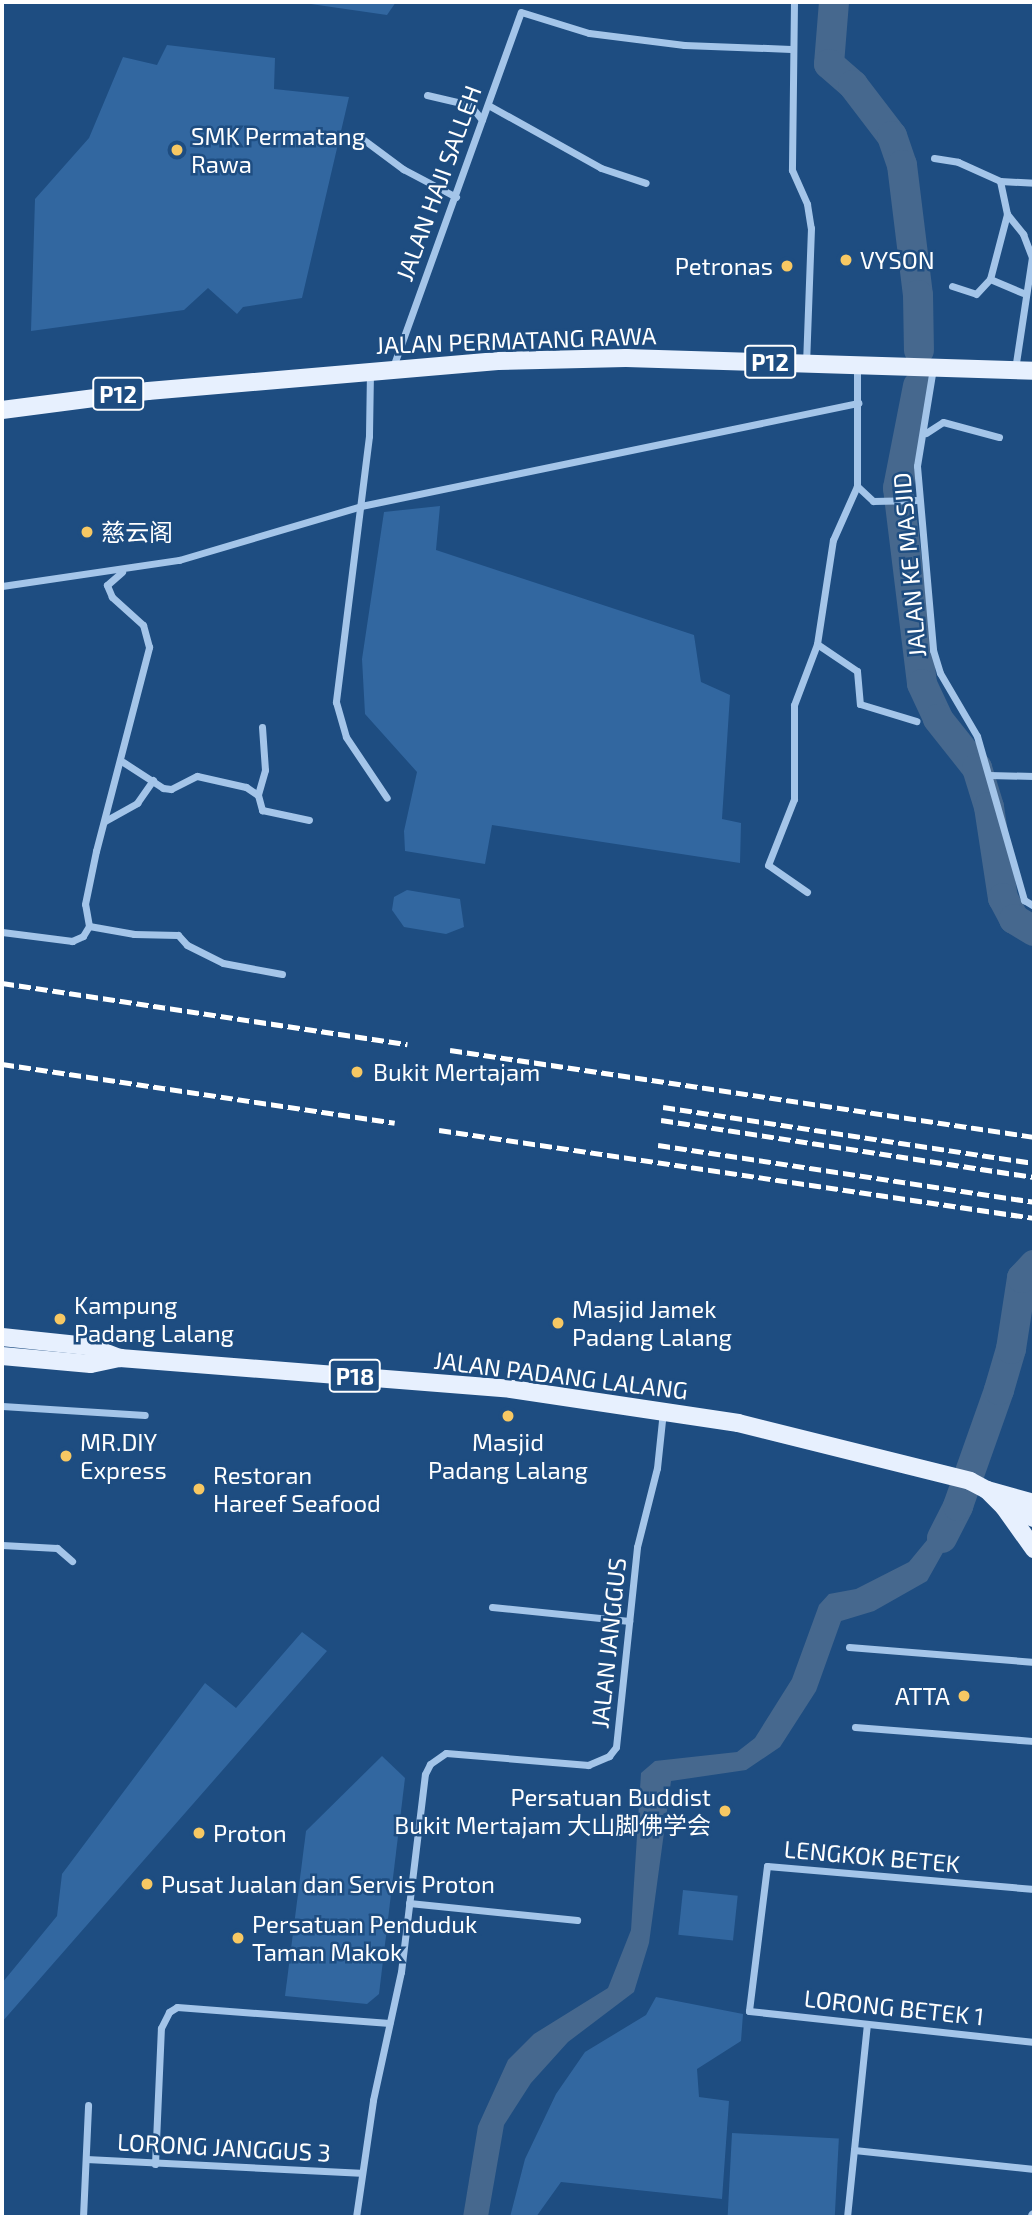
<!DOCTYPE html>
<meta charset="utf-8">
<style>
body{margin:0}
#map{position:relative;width:1036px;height:2219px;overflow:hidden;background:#1e4d81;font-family:"Exo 2","Noto Sans SC",sans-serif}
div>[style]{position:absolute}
.green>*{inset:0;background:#3267a0;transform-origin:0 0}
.water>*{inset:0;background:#46688e}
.river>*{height:30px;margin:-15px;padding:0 15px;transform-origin:15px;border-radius:15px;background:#46688e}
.minor>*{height:7px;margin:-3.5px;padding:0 3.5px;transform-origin:3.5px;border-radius:3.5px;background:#a4c5e9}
.tertiary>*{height:12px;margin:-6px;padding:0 6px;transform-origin:6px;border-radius:6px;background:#a4c5e9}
.primary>*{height:18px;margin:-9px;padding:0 9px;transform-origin:9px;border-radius:9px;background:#e7f0fe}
.rail>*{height:5px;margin-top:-2.5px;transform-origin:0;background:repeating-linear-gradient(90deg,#fff 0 12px,transparent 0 17px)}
.dots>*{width:19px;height:19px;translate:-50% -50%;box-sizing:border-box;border:4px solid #1e4d81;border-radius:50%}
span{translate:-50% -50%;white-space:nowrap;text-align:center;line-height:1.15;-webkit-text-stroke:5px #1e4d81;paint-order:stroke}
.shield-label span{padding:2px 5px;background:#1e4d81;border:2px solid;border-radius:5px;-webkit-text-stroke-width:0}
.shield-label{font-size:23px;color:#fff;font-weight:700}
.poi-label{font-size:24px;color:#fff}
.left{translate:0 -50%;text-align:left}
.right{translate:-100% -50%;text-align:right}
.street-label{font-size:24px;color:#fff}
.frame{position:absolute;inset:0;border:4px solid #fff;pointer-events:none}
</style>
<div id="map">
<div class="green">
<div style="clip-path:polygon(297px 2px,396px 2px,387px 15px)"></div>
<div style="clip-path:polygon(167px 45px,275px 58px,274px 89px,349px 97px,302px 298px,243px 307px,237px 314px,208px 288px,184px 310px,31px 331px,35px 199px,89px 138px,123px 57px,157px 65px)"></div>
<div style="clip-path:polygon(440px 506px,436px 550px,694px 635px,701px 682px,730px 695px,722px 819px,741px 823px,740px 863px,492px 825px,485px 864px,405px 851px,404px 831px,417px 772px,365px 714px,362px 659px,384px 512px)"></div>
<div style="clip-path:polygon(407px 890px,460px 899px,464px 927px,446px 934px,404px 927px,392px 910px,394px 897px)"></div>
<div style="clip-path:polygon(302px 1632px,327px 1651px,2px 2022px,2px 1983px,57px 1916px,62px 1874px,205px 1683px,236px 1708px)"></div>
<div style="clip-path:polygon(382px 1756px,405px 1778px,379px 1994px,367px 2004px,285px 1996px,306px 1831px)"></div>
<div style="left:683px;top:1890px;width:55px;height:45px;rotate:6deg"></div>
<div style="clip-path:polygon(656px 1997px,743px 2014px,741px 2041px,697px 2069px,699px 2097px,729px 2101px,722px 2199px,561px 2182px,536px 2217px,510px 2217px,525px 2159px,556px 2094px,585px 2052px,646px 2015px)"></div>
<div style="left:732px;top:2133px;width:107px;height:84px;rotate:3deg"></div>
</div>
<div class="water">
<div style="clip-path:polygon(948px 1497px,969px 1506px,927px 1581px,874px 1611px,841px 1621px,816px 1691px,780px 1747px,746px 1770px,671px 1781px,649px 1943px,634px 1992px,568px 2042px,531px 2083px,504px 2125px,488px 2217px,463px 2217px,478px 2126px,508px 2060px,534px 2034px,608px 1988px,631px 1930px,641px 1773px,655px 1761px,737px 1752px,755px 1738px,792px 1679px,819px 1605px,829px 1594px,856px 1589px,909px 1562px,937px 1528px)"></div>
</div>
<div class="river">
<div style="left:834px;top:2px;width:62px;rotate:94.6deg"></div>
<div style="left:829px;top:64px;width:32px;rotate:41deg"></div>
<div style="left:853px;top:85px;width:64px;rotate:52.6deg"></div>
<div style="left:892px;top:136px;width:31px;rotate:71deg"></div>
<div style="left:902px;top:165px;width:131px;rotate:83deg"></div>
<div style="left:918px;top:295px;width:55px;rotate:89deg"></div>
<div style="left:918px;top:386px;width:104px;rotate:101.1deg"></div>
<div style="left:898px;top:488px;width:197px;rotate:83deg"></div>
<div style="left:922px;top:684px;width:38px;rotate:65deg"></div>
<div style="left:938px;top:719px;width:63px;rotate:51.5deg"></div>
<div style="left:977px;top:768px;width:41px;rotate:72.9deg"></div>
<div style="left:989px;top:807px;width:92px;rotate:81.3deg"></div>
<div style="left:1003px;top:898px;width:24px;rotate:62deg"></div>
<div style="left:1014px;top:919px;width:23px;rotate:31deg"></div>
<div style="left:942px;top:1538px;width:36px;rotate:-63deg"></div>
<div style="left:958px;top:1506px;width:123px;rotate:-70.5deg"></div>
<div style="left:999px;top:1390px;width:43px;rotate:-73.7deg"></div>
<div style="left:1011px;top:1349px;width:72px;rotate:-81.2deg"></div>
<div style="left:1022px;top:1278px;width:18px;rotate:-47deg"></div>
</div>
<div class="minor">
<div style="left:794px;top:2px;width:168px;rotate:90.7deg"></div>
<div style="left:792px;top:170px;width:37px;rotate:66deg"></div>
<div style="left:807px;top:204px;width:24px;rotate:81deg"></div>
<div style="left:811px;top:228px;width:134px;rotate:92.1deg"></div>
<div style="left:427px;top:95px;width:44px;rotate:13.1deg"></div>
<div style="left:470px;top:105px;width:19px;rotate:51deg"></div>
<div style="left:488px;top:105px;width:129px;rotate:29.1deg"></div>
<div style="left:601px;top:168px;width:47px;rotate:18.4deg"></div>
<div style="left:364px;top:140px;width:49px;rotate:36.6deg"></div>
<div style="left:403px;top:169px;width:60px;rotate:27.8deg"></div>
<div style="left:934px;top:158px;width:24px;rotate:9deg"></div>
<div style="left:958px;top:162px;width:46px;rotate:24.3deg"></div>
<div style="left:1000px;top:181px;width:34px;rotate:3deg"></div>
<div style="left:1000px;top:181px;width:34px;rotate:78deg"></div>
<div style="left:1007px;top:214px;width:26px;rotate:51deg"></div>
<div style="left:1023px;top:234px;width:25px;rotate:69deg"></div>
<div style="left:1032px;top:257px;width:114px;rotate:98.6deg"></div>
<div style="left:990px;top:279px;width:36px;rotate:23deg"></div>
<div style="left:952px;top:286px;width:25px;rotate:18deg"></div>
<div style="left:976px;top:294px;width:21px;rotate:-47deg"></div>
<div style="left:990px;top:279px;width:67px;rotate:-75.3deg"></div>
<div style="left:393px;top:367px;width:377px;rotate:-70.2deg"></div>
<div style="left:521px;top:12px;width:71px;rotate:17.2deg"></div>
<div style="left:589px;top:33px;width:96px;rotate:7.2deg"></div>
<div style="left:684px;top:45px;width:107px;rotate:2.1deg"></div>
<div style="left:857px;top:367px;width:119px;rotate:90deg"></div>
<div style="left:857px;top:486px;width:22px;rotate:43deg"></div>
<div style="left:873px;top:501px;width:46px;rotate:-1.2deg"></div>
<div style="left:933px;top:368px;width:99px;rotate:99.3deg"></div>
<div style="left:917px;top:466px;width:185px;rotate:85deg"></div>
<div style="left:933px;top:650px;width:24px;rotate:73deg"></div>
<div style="left:940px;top:673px;width:73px;rotate:59.6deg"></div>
<div style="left:977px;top:736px;width:171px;rotate:74deg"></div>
<div style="left:1024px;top:900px;width:12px;rotate:31deg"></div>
<div style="left:370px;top:371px;width:65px;rotate:90.9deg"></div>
<div style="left:369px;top:436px;width:268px;rotate:97.1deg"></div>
<div style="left:336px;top:702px;width:36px;rotate:74deg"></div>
<div style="left:346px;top:737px;width:73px;rotate:56.1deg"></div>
<div style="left:926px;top:433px;width:20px;rotate:-33deg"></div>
<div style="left:943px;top:422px;width:58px;rotate:15deg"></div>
<div style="left:2px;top:586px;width:179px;rotate:-8.4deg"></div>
<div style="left:179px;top:560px;width:190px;rotate:-16.5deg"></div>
<div style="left:361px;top:506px;width:508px;rotate:-11.71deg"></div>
<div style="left:817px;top:644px;width:48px;rotate:34deg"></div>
<div style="left:857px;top:671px;width:33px;rotate:85deg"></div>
<div style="left:860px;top:704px;width:59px;rotate:16.9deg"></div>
<div style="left:262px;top:727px;width:43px;rotate:86deg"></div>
<div style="left:265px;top:770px;width:26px;rotate:106deg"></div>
<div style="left:258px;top:795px;width:16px;rotate:75deg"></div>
<div style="left:262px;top:810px;width:48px;rotate:12deg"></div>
<div style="left:123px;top:762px;width:48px;rotate:33deg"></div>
<div style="left:163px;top:788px;width:8px;rotate:7deg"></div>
<div style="left:171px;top:789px;width:29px;rotate:-27deg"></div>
<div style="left:197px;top:776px;width:50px;rotate:12.7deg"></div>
<div style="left:246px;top:787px;width:14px;rotate:34deg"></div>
<div style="left:989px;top:775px;width:45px;rotate:1.3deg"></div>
<div style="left:105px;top:821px;width:37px;rotate:-29deg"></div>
<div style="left:137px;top:803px;width:28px;rotate:-55deg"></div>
<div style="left:807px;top:892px;width:47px;rotate:-145.3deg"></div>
<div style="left:768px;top:865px;width:71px;rotate:-68.5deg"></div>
<div style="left:794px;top:799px;width:94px;rotate:-90deg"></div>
<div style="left:794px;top:705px;width:65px;rotate:-69.3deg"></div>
<div style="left:817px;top:644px;width:105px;rotate:-81.3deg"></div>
<div style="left:833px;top:540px;width:59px;rotate:-66deg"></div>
<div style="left:89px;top:926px;width:46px;rotate:10.1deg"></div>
<div style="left:134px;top:934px;width:44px;rotate:1.3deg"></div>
<div style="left:178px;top:935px;width:13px;rotate:48deg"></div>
<div style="left:187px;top:945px;width:40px;rotate:26.6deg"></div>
<div style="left:223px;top:963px;width:60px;rotate:10.6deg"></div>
<div style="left:2px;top:932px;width:71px;rotate:7.3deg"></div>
<div style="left:72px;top:941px;width:12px;rotate:-24deg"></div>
<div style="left:83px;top:936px;width:12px;rotate:-59deg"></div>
<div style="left:89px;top:926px;width:22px;rotate:-100deg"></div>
<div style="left:85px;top:904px;width:54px;rotate:-78.3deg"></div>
<div style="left:96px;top:851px;width:211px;rotate:-75.4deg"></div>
<div style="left:149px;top:647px;width:23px;rotate:-105deg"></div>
<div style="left:143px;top:625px;width:42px;rotate:-137.9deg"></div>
<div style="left:112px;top:597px;width:13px;rotate:-113deg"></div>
<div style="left:107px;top:585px;width:20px;rotate:-41deg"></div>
<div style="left:2px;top:1406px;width:143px;rotate:3.6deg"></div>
<div style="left:2px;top:1545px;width:55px;rotate:3.1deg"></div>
<div style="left:57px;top:1548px;width:20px;rotate:41deg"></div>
<div style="left:492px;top:1607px;width:138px;rotate:5.8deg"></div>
<div style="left:849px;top:1647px;width:186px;rotate:4.6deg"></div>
<div style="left:855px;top:1727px;width:180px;rotate:4.5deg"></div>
<div style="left:1034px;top:1889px;width:268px;rotate:-175.1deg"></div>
<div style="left:767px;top:1866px;width:146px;rotate:97.1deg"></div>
<div style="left:749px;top:2011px;width:287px;rotate:6.2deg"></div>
<div style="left:409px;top:1903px;width:169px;rotate:5.8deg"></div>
<div style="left:854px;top:2150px;width:181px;rotate:6deg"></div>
<div style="left:86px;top:2159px;width:274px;rotate:2.9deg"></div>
<div style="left:155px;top:2164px;width:136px;rotate:-87.5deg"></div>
<div style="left:161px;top:2028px;width:18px;rotate:-63deg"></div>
<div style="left:169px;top:2012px;width:9px;rotate:-32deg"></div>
<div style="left:177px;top:2007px;width:213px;rotate:4.3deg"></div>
<div style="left:83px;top:2217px;width:112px;rotate:-87.4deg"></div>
<div style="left:356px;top:2217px;width:118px;rotate:-81.7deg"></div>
<div style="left:373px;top:2100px;width:131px;rotate:-77.7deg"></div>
<div style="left:401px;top:1972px;width:199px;rotate:-83.1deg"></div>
<div style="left:425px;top:1774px;width:11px;rotate:-63deg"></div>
<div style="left:430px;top:1764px;width:19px;rotate:-35deg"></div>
<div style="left:446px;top:1753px;width:143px;rotate:4.8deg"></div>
<div style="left:588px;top:1765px;width:23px;rotate:-23deg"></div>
<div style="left:609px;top:1756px;width:11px;rotate:-52deg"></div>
<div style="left:616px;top:1747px;width:201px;rotate:-84deg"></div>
<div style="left:637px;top:1547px;width:81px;rotate:-75.8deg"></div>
<div style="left:657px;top:1468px;width:57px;rotate:-84deg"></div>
<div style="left:847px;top:2217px;width:193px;rotate:-84.1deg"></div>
</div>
<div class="tertiary">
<div style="left:1034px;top:2217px;width:1px;rotate:-90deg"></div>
</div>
<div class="primary">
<div style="left:2px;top:410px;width:147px;rotate:-7.4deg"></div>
<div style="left:148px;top:391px;width:351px;rotate:-4.9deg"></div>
<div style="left:498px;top:361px;width:128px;rotate:-1.3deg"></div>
<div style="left:626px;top:358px;width:408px;rotate:1.8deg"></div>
<div style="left:2px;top:1337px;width:86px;rotate:6deg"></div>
<div style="left:88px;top:1346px;width:34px;rotate:21deg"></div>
<div style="left:120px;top:1358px;width:392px;rotate:4.5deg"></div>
<div style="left:511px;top:1389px;width:230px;rotate:8.5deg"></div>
<div style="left:738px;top:1423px;width:239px;rotate:14deg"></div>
<div style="left:970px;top:1481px;width:19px;rotate:28deg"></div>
<div style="left:987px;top:1490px;width:24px;rotate:45deg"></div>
<div style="left:1004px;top:1507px;width:52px;rotate:54.5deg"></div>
<div style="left:2px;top:1356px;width:89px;rotate:5.1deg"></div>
<div style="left:91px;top:1364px;width:30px;rotate:-12deg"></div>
<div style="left:987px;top:1490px;width:49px;rotate:15.5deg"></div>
<div style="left:1008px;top:1509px;width:28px;rotate:19deg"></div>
</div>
<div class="rail">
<div style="left:2px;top:983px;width:410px;rotate:8.6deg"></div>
<div style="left:450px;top:1050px;width:590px;rotate:8.47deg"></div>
<div style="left:2px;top:1064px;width:397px;rotate:8.5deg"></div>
<div style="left:663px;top:1107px;width:375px;rotate:8.6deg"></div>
<div style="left:661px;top:1120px;width:377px;rotate:8.7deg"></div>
<div style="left:439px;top:1130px;width:601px;rotate:8.41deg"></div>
<div style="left:658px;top:1145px;width:380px;rotate:8.6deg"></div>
</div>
<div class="dots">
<div style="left:177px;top:150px;background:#f7c863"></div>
<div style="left:846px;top:260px;background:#f7c863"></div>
<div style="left:787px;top:266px;background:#f7c863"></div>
<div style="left:87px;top:532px;background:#f7c863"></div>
<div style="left:357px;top:1072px;background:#f7c863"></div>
<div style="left:60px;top:1319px;background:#f7c863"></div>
<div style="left:558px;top:1323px;background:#f7c863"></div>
<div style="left:508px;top:1416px;background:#f7c863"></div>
<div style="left:66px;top:1456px;background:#f7c863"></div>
<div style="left:199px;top:1489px;background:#f7c863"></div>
<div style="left:964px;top:1696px;background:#f7c863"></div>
<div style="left:725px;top:1811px;background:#f7c863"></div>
<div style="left:199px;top:1833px;background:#f7c863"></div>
<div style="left:147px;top:1884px;background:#f7c863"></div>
<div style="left:238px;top:1938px;background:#f7c863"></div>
</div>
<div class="shield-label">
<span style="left:770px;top:362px">P12</span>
<span style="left:118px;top:394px">P12</span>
<span style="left:355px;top:1376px">P18</span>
</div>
<div class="poi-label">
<span class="left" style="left:191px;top:150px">SMK Permatang<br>Rawa</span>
<span class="left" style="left:860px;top:260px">VYSON</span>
<span class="right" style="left:773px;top:266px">Petronas</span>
<span class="left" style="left:101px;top:532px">慈云阁</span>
<span class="left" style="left:373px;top:1072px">Bukit Mertajam</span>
<span class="left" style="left:74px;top:1319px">Kampung<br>Padang Lalang</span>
<span class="left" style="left:572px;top:1323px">Masjid Jamek<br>Padang Lalang</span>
<span class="left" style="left:80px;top:1456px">MR.DIY<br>Express</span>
<span style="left:508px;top:1456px">Masjid<br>Padang Lalang</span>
<span class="left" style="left:213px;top:1489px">Restoran<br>Hareef Seafood</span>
<span class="right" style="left:950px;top:1696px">ATTA</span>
<span class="right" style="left:711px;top:1811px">Persatuan Buddist<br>Bukit Mertajam 大山脚佛学会</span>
<span class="left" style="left:213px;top:1833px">Proton</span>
<span class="left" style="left:161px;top:1884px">Pusat Jualan dan Servis Proton</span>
<span class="left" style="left:252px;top:1938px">Persatuan Penduduk<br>Taman Makok</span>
</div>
<div class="street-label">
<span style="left:438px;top:183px;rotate:-70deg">JALAN HAJI SALLEH</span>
<span style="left:516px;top:340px;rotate:-2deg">JALAN PERMATANG RAWA</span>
<span style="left:909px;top:565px;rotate:-95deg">JALAN KE MASJID</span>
<span style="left:561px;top:1375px;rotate:7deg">JALAN PADANG LALANG</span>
<span style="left:608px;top:1643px;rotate:-84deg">JALAN JANGGUS</span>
<span style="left:872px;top:1856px;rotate:5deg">LENGKOK BETEK</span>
<span style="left:894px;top:2007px;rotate:6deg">LORONG BETEK 1</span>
<span style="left:224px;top:2147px;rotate:3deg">LORONG JANGGUS 3</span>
</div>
<div class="frame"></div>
</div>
